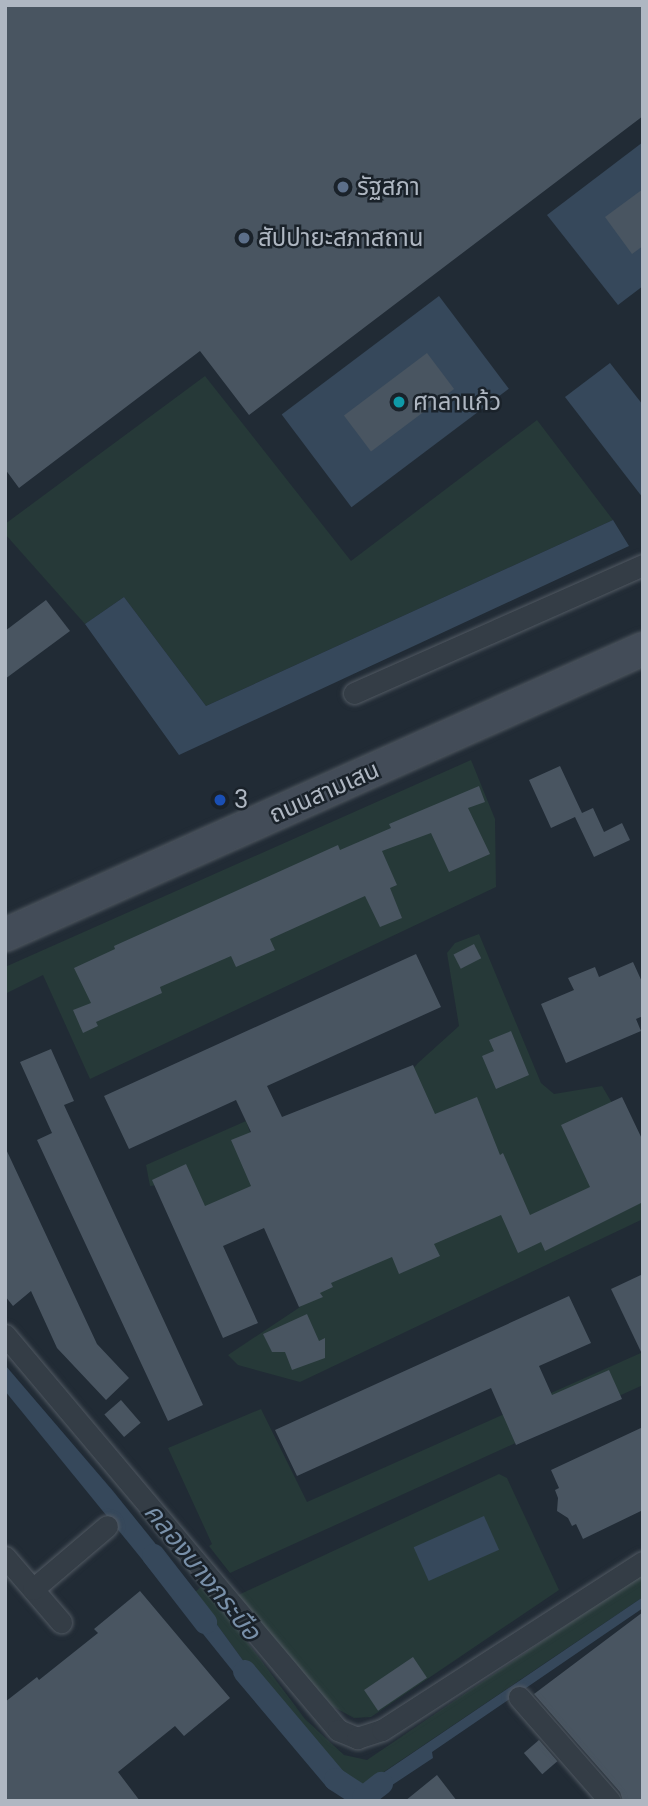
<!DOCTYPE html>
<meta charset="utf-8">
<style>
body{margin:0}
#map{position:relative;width:648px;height:1806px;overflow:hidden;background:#212b35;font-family:Poppins,"Noto Sans Thai",sans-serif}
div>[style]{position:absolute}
.green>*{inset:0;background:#263938}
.water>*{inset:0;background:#36485b;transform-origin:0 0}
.canal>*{height:23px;margin:-11.5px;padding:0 11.5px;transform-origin:11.5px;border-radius:11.5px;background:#36485b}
.building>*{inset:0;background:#495561;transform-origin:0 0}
.roads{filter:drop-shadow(0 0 2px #525a63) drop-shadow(0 0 2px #525a63)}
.street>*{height:21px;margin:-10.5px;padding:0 10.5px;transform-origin:10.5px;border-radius:10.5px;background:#343d46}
.secondary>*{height:32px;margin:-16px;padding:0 16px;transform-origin:16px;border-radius:16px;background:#434c58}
.dots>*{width:19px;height:19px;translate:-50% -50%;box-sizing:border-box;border:4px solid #1a222a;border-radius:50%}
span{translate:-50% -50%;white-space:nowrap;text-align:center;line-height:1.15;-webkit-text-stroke:5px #1a222a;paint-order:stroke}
.poi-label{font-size:24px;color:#afb7c2}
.left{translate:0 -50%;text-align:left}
.street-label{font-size:24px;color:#afb7c2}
.water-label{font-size:26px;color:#7990a9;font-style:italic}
.frame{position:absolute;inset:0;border:7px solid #afb7c2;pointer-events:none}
</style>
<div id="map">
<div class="green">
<div style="clip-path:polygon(205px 376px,351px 561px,537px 420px,613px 520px,206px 706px,124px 597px,85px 624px,5px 534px,5px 524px)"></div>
<div style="clip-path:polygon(471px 760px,495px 819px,496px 887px,90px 1079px,43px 975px,5px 994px,5px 967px)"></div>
<div style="clip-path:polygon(479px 934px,541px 1083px,554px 1094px,602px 1086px,612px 1103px,643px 1193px,643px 1219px,300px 1382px,238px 1365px,228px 1355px,300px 1307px,353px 1213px,332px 1162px,418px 1063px,459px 1026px,447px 953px,455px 943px)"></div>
<div style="clip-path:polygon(246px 1121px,270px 1188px,204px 1221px,189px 1181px,150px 1186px,146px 1165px)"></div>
<div style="clip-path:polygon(643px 1352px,643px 1385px,230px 1573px,209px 1546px,212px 1544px,168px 1448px,261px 1409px,307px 1502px)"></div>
<div style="clip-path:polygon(499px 1474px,507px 1478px,559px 1590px,371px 1717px,354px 1718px,332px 1706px,234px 1597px)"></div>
<div style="clip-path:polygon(643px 1573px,643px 1597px,360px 1788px,338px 1778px,266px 1692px,194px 1593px,204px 1584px,305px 1719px,344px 1755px,367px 1760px)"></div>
</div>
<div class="water">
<div style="clip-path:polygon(643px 142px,643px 286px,618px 305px,547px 215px)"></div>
<div style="left:439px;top:296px;width:116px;height:197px;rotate:53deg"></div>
<div style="clip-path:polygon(610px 363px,643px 405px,643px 498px,565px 397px)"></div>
<div style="clip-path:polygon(613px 520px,629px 546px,179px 755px,85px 624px,124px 597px,206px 706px)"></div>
<div style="clip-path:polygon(5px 1365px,113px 1491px,179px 1573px,163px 1585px,5px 1391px)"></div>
<div style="left:484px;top:1516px;width:37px;height:77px;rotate:66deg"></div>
<div style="clip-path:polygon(194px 1593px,266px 1692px,256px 1700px,179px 1604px)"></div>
<div style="clip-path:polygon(643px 1597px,643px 1608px,432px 1752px,433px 1758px,368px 1801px,354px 1801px,352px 1794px)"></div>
</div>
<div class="canal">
<div style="left:153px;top:1555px;width:85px;rotate:52.2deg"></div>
<div style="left:244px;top:1671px;width:141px;rotate:49.9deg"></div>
<div style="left:335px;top:1779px;width:33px;rotate:33deg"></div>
<div style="left:363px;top:1797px;width:23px;rotate:-38deg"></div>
</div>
<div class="building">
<div style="clip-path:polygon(5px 5px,643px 5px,643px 116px,249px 415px,200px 351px,19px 488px,5px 469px)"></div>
<div style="clip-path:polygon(643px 189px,643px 246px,632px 254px,605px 217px)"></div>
<div style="left:427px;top:353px;width:45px;height:104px;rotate:53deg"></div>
<div style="clip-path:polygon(46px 600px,70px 631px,5px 679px,5px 631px)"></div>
<div style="clip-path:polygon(560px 766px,582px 813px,593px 808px,604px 832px,622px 823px,630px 840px,594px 857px,575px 817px,551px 828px,529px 780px)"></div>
<div style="clip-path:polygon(479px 786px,485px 802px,468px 808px,490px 854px,449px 872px,431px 833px,382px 851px,397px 885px,390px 888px,402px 918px,380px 927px,365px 896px,270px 939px,275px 950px,236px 967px,231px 956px,160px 987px,162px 993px,96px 1022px,98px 1026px,83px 1033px,73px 1010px,91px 1003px,74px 968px,115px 949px,114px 946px,338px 845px,340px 850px,391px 828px,389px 824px)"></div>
<div style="left:474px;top:944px;width:16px;height:23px;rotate:63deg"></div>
<div style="clip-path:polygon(416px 954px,441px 1007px,267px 1086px,282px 1117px,413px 1065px,435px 1114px,477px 1097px,500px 1155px,503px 1153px,530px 1215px,590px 1187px,561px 1125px,622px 1097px,643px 1141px,643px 1202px,545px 1251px,541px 1242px,518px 1253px,501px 1215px,434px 1244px,440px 1256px,399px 1274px,392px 1257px,331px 1283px,333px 1287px,320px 1293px,323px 1297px,299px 1307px,264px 1228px,223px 1246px,258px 1323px,223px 1338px,152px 1180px,186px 1164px,205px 1206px,251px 1186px,231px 1140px,251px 1132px,236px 1100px,129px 1149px,104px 1096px)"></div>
<div style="clip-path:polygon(633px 962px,643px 984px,643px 1016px,636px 1019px,641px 1031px,566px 1063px,541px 1004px,574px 990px,568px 978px,595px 967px,599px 977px)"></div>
<div style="clip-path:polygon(511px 1031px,529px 1075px,496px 1089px,482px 1056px,494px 1051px,489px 1040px)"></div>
<div style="clip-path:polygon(51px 1049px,74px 1101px,64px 1105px,203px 1405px,168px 1421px,37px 1140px,52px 1133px,20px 1062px)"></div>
<div style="clip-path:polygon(5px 1147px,97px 1344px,129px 1378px,106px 1400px,57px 1348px,31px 1291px,13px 1306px,5px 1296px)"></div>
<div style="clip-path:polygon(643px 1274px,643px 1356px,611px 1289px)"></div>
<div style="clip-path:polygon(569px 1296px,591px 1343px,539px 1366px,552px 1395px,609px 1370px,622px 1399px,516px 1445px,491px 1388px,297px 1476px,275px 1430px)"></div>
<div style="clip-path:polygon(307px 1314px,319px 1341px,325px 1338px,325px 1358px,292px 1370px,285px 1352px,272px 1352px,263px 1334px)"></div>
<div style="left:121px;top:1400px;width:30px;height:22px;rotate:49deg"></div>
<div style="clip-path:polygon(643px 1427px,643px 1510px,583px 1539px,576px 1524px,572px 1526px,568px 1518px,557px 1511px,558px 1498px,555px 1490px,559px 1488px,551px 1470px)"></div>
<div style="clip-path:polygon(140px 1591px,230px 1698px,184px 1736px,175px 1726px,118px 1772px,140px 1801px,5px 1801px,5px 1702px,37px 1677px,39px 1680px,98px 1633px,94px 1629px)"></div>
<div style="clip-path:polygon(643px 1612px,643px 1801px,623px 1801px,620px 1792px,534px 1694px)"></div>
<div style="left:413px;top:1657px;width:25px;height:59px;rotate:56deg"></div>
<div style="left:539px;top:1740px;width:28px;height:20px;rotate:49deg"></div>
<div style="clip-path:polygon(437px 1775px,457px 1801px,405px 1801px)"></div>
</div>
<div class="roads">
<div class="street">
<div style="left:354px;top:693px;width:316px;rotate:-23.9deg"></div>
<div style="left:5px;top:1335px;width:517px;rotate:49.87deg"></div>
<div style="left:338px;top:1730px;width:21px;rotate:23deg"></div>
<div style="left:357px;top:1738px;width:26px;rotate:-18deg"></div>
<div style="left:382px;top:1730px;width:310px;rotate:-32.8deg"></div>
<div style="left:5px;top:1557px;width:86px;rotate:49.3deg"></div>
<div style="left:33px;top:1589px;width:97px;rotate:-40.4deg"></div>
<div style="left:519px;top:1697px;width:138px;rotate:48.8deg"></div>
</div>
<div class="secondary">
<div style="left:5px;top:935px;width:699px;rotate:-24.15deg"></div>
</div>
</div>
<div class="dots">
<div style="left:343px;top:187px;background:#5c6f8a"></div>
<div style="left:244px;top:238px;background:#5c6f8a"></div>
<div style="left:399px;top:402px;background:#0f9aa8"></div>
<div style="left:220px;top:800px;background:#1a4fb4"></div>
</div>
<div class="poi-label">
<span class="left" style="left:357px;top:187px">รัฐสภา</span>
<span class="left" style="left:258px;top:238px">สัปปายะสภาสถาน</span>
<span class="left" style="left:413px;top:402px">ศาลาแก้ว</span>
<span class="left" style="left:234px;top:800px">3</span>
</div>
<div class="street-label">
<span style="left:324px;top:792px;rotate:-24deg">ถนนสามเสน</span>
</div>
<div class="water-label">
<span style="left:202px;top:1572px;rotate:51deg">คลองบางกระบือ</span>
</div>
<div class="frame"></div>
</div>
